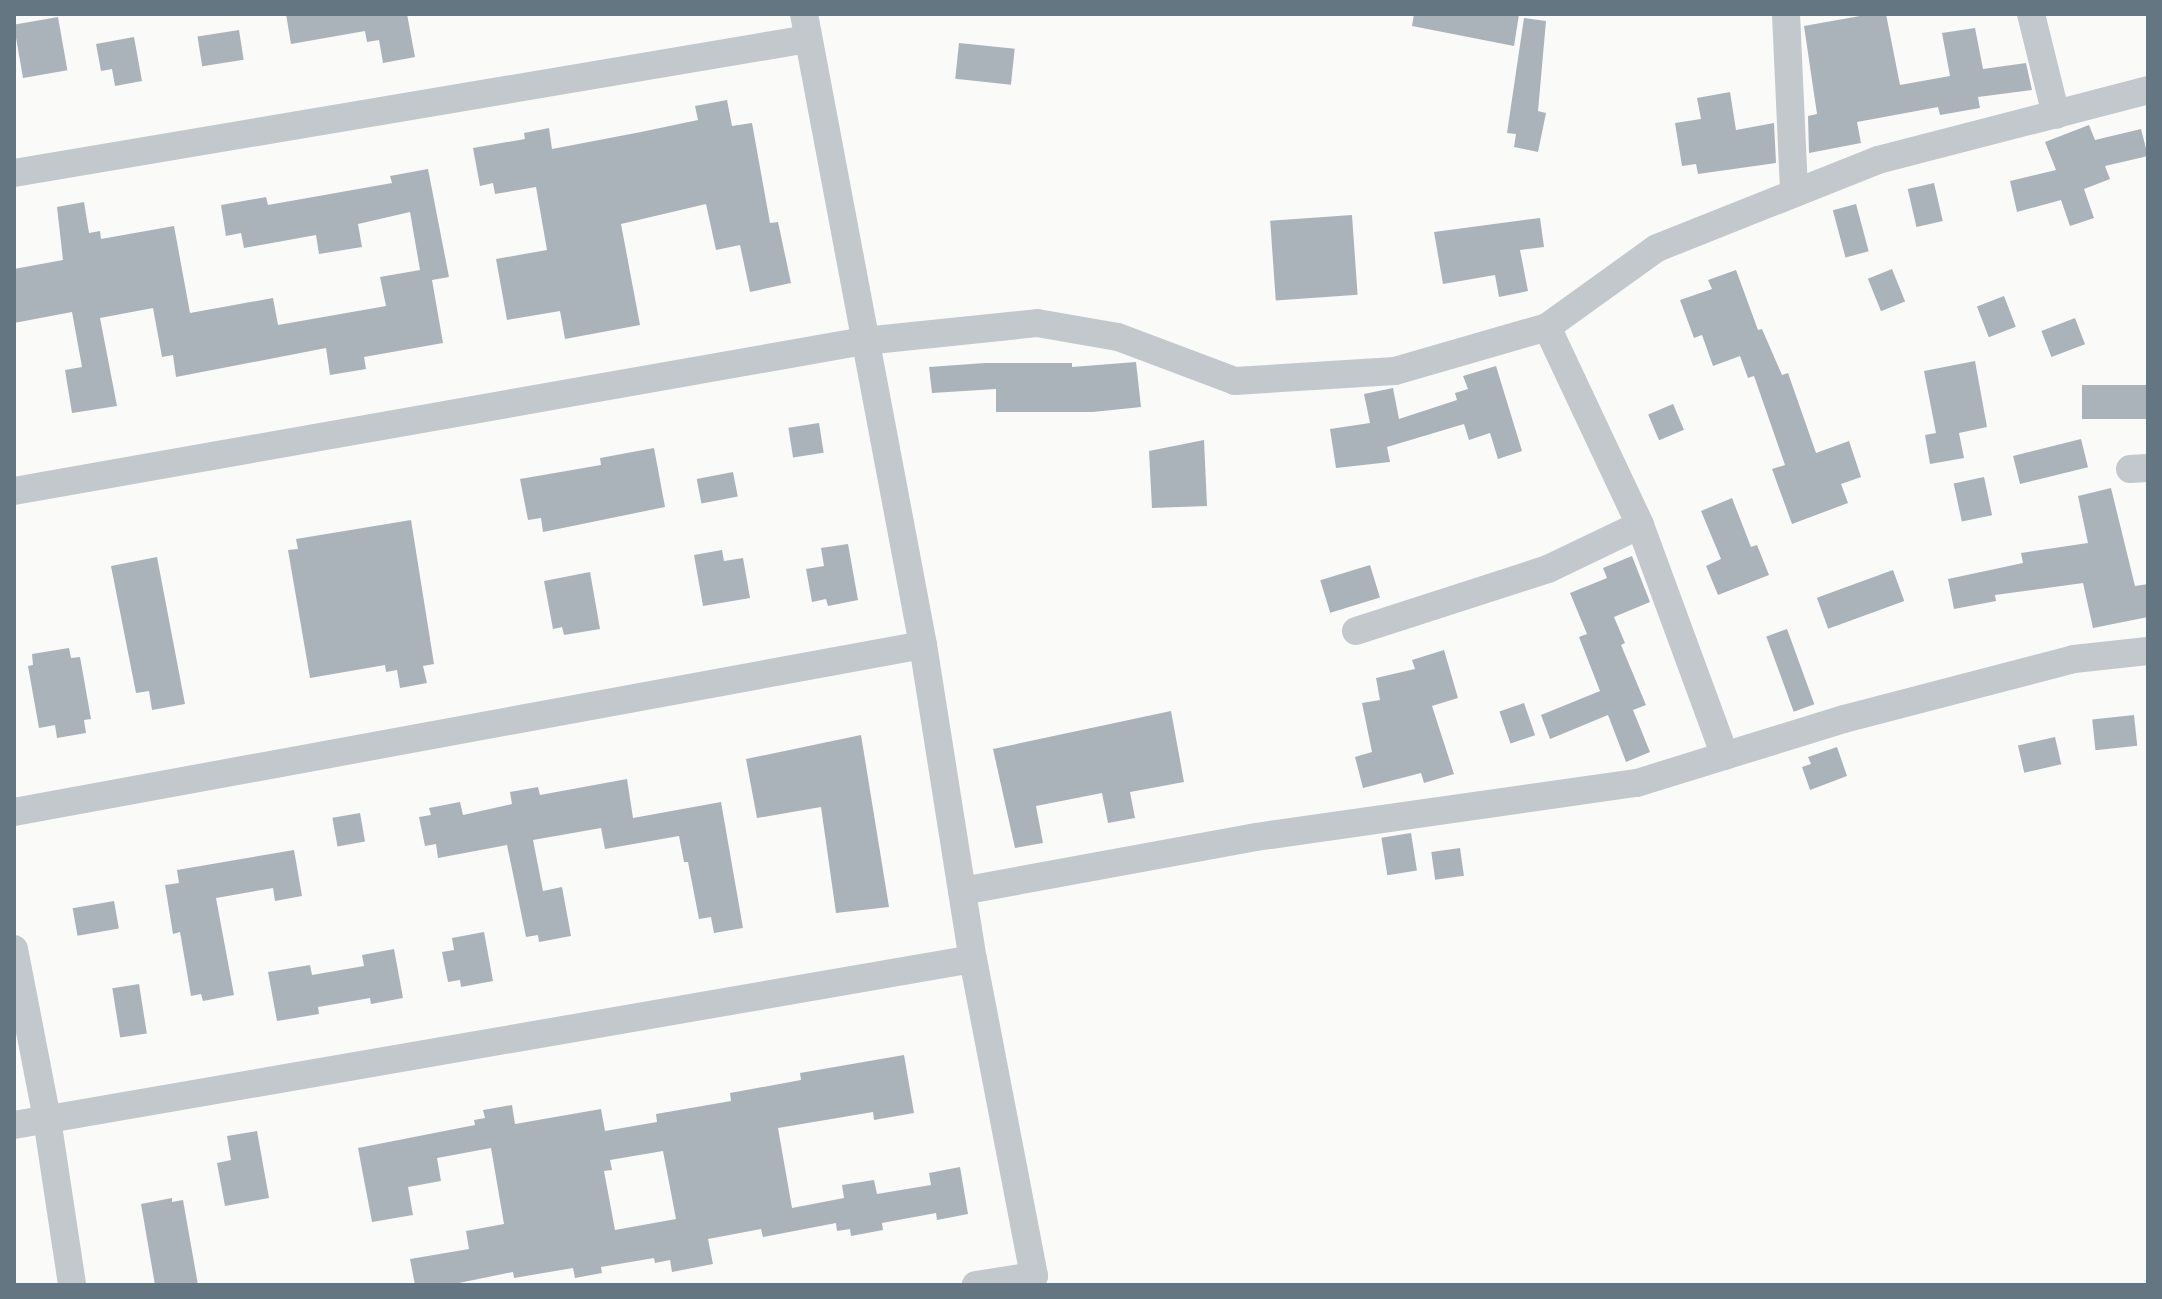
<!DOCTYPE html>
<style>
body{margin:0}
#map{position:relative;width:2162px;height:1299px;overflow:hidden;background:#fafaf8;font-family:"Roboto Condensed",sans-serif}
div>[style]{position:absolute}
.building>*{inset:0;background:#aab3b9;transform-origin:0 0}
.minor>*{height:28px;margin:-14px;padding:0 14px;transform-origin:14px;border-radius:14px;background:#c3c8cc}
span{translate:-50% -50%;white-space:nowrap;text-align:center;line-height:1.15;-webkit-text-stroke:8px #fff;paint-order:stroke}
.frame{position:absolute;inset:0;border:16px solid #657683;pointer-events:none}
</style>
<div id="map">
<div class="building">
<div style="clip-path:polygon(286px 14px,407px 14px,415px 57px,383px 63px,379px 40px,367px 42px,365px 31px,291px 44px)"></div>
<div style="clip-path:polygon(1414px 14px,1519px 14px,1514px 46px,1412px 26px)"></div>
<div style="clip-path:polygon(1871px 14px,1886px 14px,1900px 85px,1950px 76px,1942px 33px,1975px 28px,1983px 69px,2026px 63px,2032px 90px,1978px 97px,1980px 108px,1940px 115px,1938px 107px,1857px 122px,1861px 143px,1809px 153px,1808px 116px,1817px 114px,1804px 26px)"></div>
<div style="left:58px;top:17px;width:54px;height:45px;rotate:80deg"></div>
<div style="clip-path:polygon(1524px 18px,1546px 21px,1538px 111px,1546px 113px,1538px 152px,1514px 147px,1516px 134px,1507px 133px)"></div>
<div style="left:239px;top:30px;width:30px;height:42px;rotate:81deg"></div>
<div style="clip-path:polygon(134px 37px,142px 81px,115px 86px,112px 69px,101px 71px,96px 44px)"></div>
<div style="left:959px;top:43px;width:56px;height:36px;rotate:6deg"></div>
<div style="clip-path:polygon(1730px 92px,1736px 130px,1774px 123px,1776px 163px,1698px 174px,1696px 164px,1682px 166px,1675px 123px,1701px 119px,1697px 98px)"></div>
<div style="clip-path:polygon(727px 100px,732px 126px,752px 123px,770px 223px,778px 222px,791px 283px,750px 292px,740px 245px,716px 250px,706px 204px,621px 224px,640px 325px,565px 339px,560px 311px,507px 320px,496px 259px,547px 250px,536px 187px,495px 194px,493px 183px,480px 186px,473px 148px,525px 139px,524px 133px,549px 128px,552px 149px,641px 132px,698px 120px,695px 106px)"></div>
<div style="clip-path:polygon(2089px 125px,2095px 140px,2141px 129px,2148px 156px,2105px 166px,2110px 179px,2084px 189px,2094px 218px,2070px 226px,2061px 200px,2017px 212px,2010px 181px,2056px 170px,2045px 142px)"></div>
<div style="clip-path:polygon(428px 169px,449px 277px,432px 280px,443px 343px,364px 357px,366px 369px,330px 375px,326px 348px,176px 377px,173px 355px,162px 357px,153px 308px,100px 318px,117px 406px,72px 413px,65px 370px,82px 367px,72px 312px,14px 323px,14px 269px,63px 260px,57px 207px,84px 202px,89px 233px,100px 231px,101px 239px,174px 226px,190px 313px,273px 298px,278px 325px,386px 306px,380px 277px,420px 270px,410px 212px,358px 224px,362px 247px,319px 254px,316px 235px,244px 248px,241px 233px,226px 236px,221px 205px,266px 197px,268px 205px,392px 183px,390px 176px)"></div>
<div style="left:1934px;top:183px;width:39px;height:27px;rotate:77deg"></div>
<div style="left:1856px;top:204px;width:49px;height:24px;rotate:75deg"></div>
<div style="left:1352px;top:215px;width:80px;height:82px;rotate:86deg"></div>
<div style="clip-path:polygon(1540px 218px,1544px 247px,1520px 250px,1528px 291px,1499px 297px,1495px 275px,1443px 284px,1434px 232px)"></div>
<div style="left:1892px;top:269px;width:35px;height:26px;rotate:68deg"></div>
<div style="clip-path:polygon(1736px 270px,1758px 330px,1762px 329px,1782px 375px,1788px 373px,1816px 453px,1849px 441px,1861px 477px,1841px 484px,1848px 503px,1792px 524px,1772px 469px,1785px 465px,1754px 376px,1748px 378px,1740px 356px,1713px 366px,1702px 335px,1694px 338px,1680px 300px,1712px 289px,1708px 280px)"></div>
<div style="left:2004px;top:296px;width:33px;height:29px;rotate:69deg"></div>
<div style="left:2075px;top:318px;width:28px;height:36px;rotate:69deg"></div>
<div style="clip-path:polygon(1975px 361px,1987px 427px,1959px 433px,1964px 458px,1930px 464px,1925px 435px,1936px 433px,1924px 371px)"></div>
<div style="clip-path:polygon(1136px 362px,1141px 407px,1093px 412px,996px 412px,996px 389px,932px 393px,929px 367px,985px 363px,1072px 363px,1072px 367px)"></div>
<div style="clip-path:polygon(1496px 366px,1522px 451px,1498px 459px,1490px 433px,1469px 440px,1464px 424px,1387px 447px,1390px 462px,1336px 468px,1330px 429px,1370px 423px,1364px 394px,1393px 388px,1399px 419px,1457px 400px,1455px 393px,1468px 389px,1463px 376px)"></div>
<div style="left:2148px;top:385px;width:34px;height:66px;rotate:90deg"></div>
<div style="left:1673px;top:404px;width:28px;height:27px;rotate:67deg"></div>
<div style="left:819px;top:423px;width:30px;height:31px;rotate:81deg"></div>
<div style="left:2081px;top:439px;width:29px;height:70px;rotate:76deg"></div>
<div style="clip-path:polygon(1204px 440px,1207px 506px,1152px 508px,1149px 451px)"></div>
<div style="clip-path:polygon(654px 448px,665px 507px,543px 532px,541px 518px,528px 520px,520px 479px,601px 465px,600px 458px)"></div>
<div style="left:733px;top:472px;width:25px;height:37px;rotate:79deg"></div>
<div style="left:1984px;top:477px;width:39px;height:31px;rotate:78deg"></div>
<div style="clip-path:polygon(2111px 488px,2135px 586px,2148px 584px,2148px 617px,2093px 628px,2083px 583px,1995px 595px,1996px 601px,1954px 609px,1948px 579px,2023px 563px,2021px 553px,2088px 543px,2078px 496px)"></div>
<div style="clip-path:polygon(1732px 498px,1751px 547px,1757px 545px,1769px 575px,1718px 595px,1706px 566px,1721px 559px,1701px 511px)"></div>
<div style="clip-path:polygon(411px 520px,434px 664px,423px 666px,427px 683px,400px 688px,397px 670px,386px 672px,385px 665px,310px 678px,288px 550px,298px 549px,296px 539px)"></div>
<div style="clip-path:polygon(848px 544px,858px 600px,828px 606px,826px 599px,812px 602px,806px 569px,824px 566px,821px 548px)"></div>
<div style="clip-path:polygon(722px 550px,724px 561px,743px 558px,750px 598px,703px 606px,694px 555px)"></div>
<div style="clip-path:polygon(1632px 556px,1650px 602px,1614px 617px,1625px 643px,1621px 645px,1646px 705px,1633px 710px,1650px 752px,1626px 762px,1608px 715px,1550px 739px,1541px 715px,1600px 691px,1579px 637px,1587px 634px,1570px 593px,1607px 578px,1603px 568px)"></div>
<div style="clip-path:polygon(157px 557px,185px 704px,152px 710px,149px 691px,136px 693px,111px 566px)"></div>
<div style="left:1370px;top:565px;width:34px;height:52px;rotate:73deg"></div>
<div style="left:1893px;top:570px;width:33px;height:81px;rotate:70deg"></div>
<div style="clip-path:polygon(590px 572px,600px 629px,564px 635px,562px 627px,553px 629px,544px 581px)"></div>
<div style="left:1787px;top:629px;width:80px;height:22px;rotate:70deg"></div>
<div style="clip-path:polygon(69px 648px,71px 658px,80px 657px,91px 719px,84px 720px,86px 733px,57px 738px,55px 725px,39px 728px,28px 666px,33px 665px,32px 654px)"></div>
<div style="clip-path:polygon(1444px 650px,1458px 698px,1432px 706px,1454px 774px,1424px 783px,1421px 773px,1363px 788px,1355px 757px,1372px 752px,1362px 703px,1380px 700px,1376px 678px,1415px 669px,1412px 660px)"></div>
<div style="left:1524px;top:703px;width:34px;height:26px;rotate:71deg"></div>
<div style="clip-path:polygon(1171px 711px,1184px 782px,1130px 792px,1135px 818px,1108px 823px,1102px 793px,1036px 806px,1043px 843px,1015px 848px,993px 749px)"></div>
<div style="left:2134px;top:715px;width:31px;height:42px;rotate:84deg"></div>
<div style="clip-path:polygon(861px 735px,889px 907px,836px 913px,821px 807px,757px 818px,746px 759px)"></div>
<div style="left:2055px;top:737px;width:28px;height:38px;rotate:77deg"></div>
<div style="clip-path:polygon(1837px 747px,1847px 776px,1810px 790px,1802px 767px,1811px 764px,1808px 757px)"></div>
<div style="clip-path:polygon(627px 779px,633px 818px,721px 802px,743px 928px,714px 933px,711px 917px,699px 919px,688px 862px,684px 862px,679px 836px,605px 849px,601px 828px,533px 840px,543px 891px,562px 887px,571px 936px,539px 942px,538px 935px,526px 937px,507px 845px,438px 858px,436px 844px,425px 846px,419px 817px,431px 815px,429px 808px,460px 802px,463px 815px,512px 804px,510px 792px,538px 787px,540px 795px)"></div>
<div style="left:360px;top:813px;width:29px;height:28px;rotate:80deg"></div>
<div style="left:1411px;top:833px;width:38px;height:30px;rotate:81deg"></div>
<div style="left:1460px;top:848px;width:28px;height:29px;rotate:82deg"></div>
<div style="clip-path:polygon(294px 850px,302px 896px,275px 901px,273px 888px,216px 898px,234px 995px,203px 1001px,201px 994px,191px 996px,180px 932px,173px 934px,165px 885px,179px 883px,177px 870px)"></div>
<div style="left:114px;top:901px;width:28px;height:42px;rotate:80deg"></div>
<div style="clip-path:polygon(484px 932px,493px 981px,461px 987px,460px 980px,448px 982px,442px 952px,454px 950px,452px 938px)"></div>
<div style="clip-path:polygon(394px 949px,403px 998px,371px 1004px,370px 998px,318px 1007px,319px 1014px,277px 1021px,268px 972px,310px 965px,312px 975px,364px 966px,362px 955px)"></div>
<div style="left:139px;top:984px;width:50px;height:27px;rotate:81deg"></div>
<div style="clip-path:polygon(evenodd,904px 1055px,914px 1113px,874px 1120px,873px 1112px,778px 1128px,792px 1208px,844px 1198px,842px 1185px,874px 1180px,877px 1194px,931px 1185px,929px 1173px,960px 1167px,968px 1214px,937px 1220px,936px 1213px,882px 1223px,883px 1230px,851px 1236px,850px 1229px,837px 1231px,836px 1223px,763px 1237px,761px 1229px,708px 1239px,713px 1264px,672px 1272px,670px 1260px,655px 1263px,654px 1258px,601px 1267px,602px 1273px,575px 1278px,573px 1268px,514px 1278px,513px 1272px,449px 1285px,415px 1285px,410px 1259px,469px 1249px,466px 1231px,504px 1224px,491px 1148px,437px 1158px,441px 1181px,408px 1187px,413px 1215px,372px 1222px,358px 1148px,475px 1125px,474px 1120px,485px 1118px,483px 1110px,512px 1105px,515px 1124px,601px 1109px,605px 1131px,657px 1122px,656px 1114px,731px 1101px,730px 1093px,801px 1080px,800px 1073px,904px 1055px,663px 1151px,676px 1219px,615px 1230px,604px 1171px,612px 1170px,610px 1160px,663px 1151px)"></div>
<div style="clip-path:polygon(257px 1131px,269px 1198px,225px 1206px,217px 1163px,231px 1160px,227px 1136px)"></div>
<div style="clip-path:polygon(172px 1198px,172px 1202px,183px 1200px,198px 1285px,155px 1285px,141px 1204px)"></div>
</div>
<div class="minor">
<div style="left:804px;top:14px;width:642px;rotate:79.32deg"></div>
<div style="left:923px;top:645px;width:318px;rotate:81deg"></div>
<div style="left:973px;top:959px;width:323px;rotate:79.1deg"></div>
<div style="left:1034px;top:1276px;width:59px;rotate:171.2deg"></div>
<div style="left:1786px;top:14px;width:179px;rotate:87.4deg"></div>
<div style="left:2031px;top:14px;width:104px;rotate:76.1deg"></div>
<div style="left:14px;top:173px;width:805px;rotate:-9.58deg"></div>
<div style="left:1547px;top:327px;width:219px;rotate:64.8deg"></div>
<div style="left:1640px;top:525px;width:246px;rotate:69.8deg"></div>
<div style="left:2130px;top:469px;width:18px;rotate:-3deg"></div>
<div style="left:14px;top:491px;width:863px;rotate:-10.01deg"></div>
<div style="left:864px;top:341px;width:174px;rotate:-5.9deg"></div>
<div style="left:1037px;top:323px;width:82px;rotate:9.8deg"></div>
<div style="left:1118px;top:337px;width:125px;rotate:20.6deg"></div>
<div style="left:1235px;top:381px;width:160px;rotate:-3.6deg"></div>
<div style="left:1395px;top:371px;width:158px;rotate:-16.1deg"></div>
<div style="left:1547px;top:327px;width:135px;rotate:-35.7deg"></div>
<div style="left:1657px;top:248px;width:238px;rotate:-21.7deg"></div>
<div style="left:1878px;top:160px;width:279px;rotate:-14.5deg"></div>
<div style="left:1356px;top:631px;width:202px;rotate:-17.9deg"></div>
<div style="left:1548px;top:569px;width:102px;rotate:-25.6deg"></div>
<div style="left:14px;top:812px;width:924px;rotate:-10.41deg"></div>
<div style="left:962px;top:891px;width:299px;rotate:-10.4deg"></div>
<div style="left:1256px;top:837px;width:385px;rotate:-8.1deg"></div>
<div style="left:1637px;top:783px;width:217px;rotate:-17.2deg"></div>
<div style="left:1844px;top:719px;width:238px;rotate:-14.6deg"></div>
<div style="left:2074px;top:659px;width:74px;rotate:-6.2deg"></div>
<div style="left:14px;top:949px;width:173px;rotate:79deg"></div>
<div style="left:47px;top:1119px;width:168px;rotate:81.4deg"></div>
<div style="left:14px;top:1125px;width:973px;rotate:-9.82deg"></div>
</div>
<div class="frame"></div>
</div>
